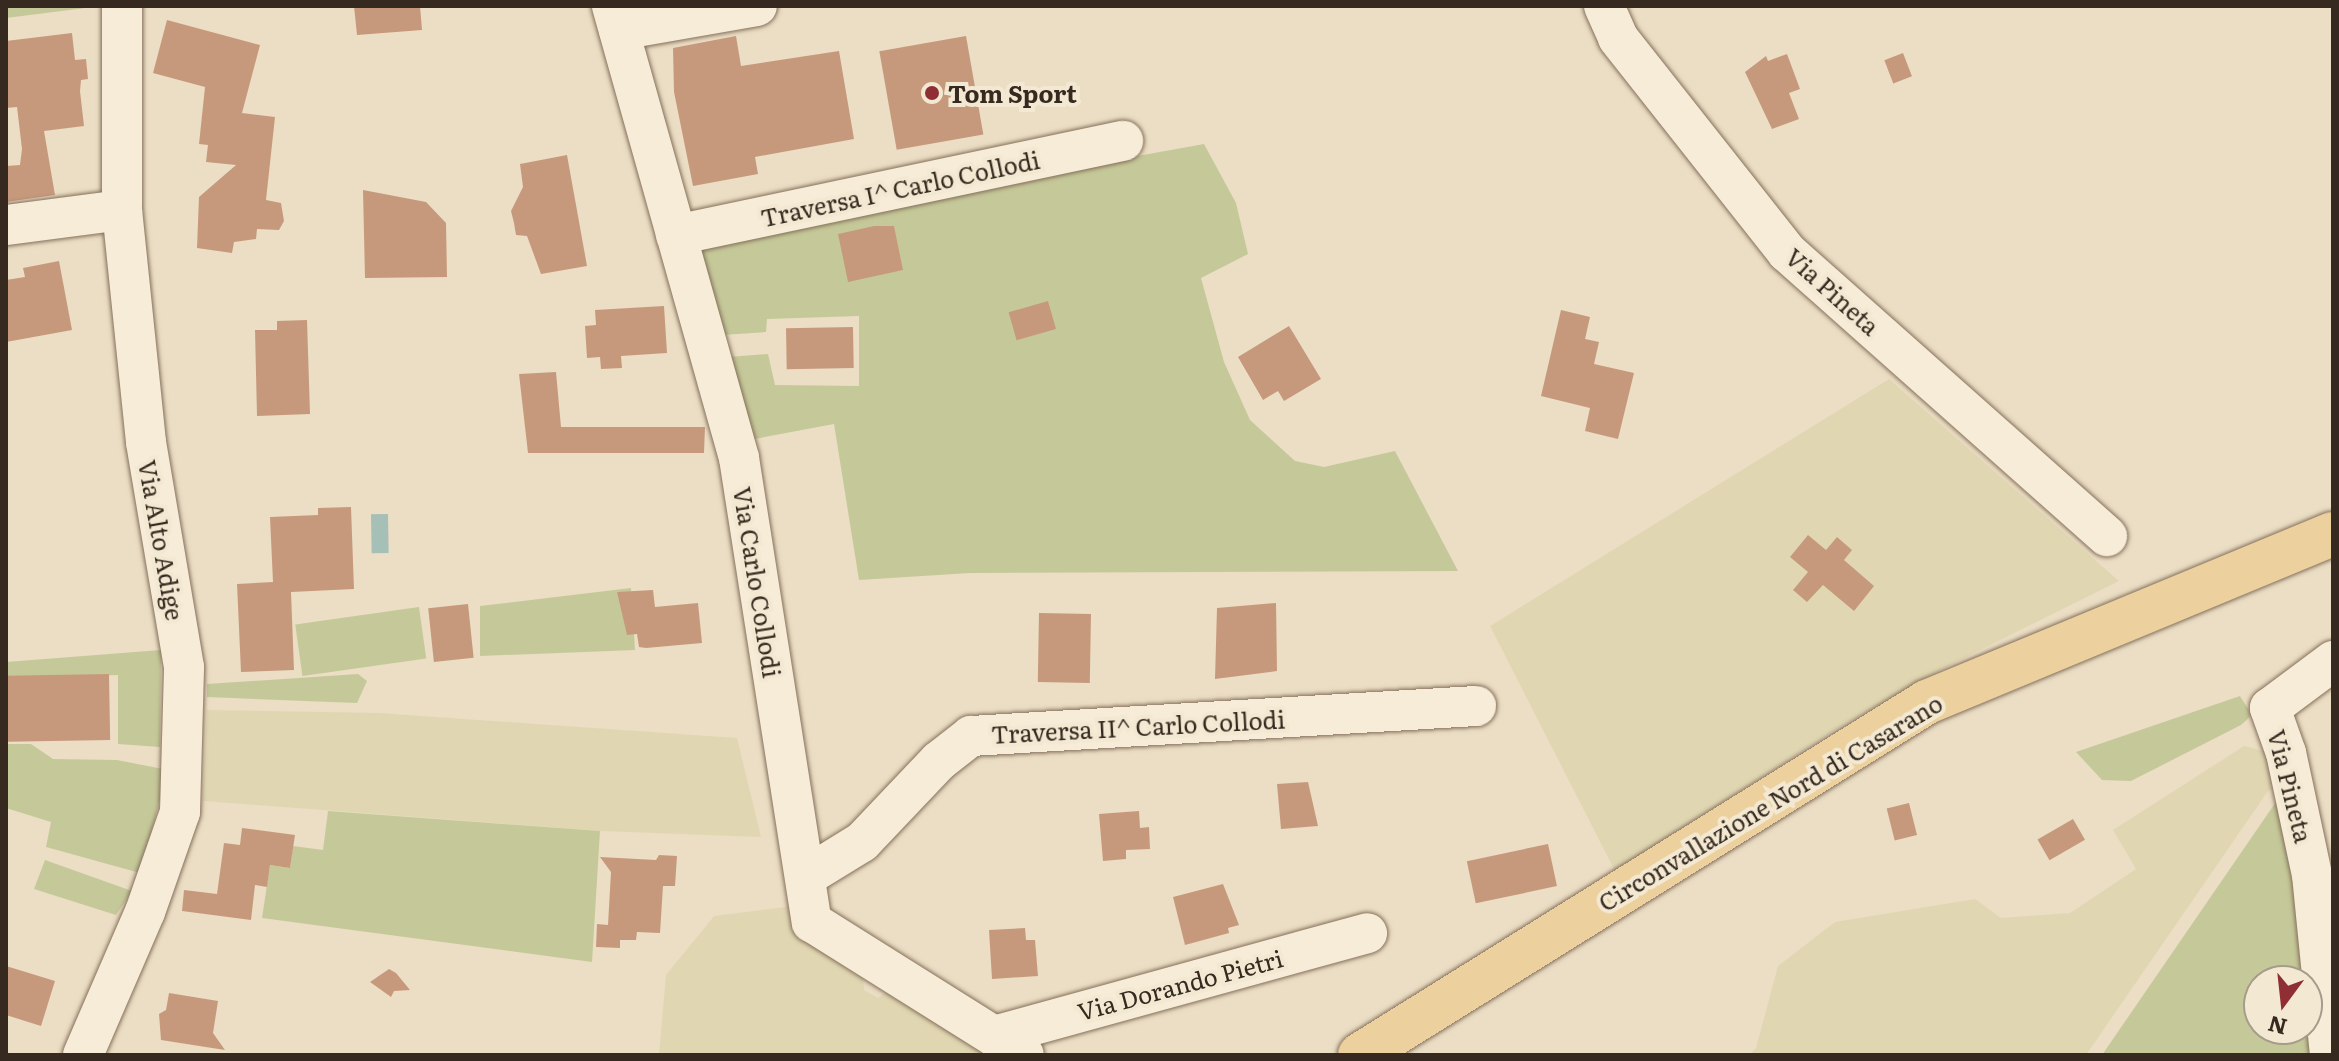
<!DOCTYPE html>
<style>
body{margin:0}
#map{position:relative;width:2339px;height:1061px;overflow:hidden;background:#ebdec4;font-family:Literata,serif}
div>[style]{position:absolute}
.farmland>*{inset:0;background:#e0d7b2}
.green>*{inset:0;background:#c5c999;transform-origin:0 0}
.water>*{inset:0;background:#a6bfb7;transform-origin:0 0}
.building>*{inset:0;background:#c7997c;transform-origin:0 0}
.roads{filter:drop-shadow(0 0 2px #85705c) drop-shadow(0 0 2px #85705c)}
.minor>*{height:40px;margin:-20px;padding:0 20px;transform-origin:20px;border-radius:20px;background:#f7ecd7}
.major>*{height:44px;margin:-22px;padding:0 22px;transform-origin:22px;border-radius:22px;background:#ecd19e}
.dots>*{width:22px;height:22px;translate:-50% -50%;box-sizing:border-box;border:4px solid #f3e9d3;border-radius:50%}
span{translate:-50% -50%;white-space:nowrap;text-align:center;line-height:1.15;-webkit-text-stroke:8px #f3e9d3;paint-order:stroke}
.poi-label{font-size:24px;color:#36291f;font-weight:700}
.left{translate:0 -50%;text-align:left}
.street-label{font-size:24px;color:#36291f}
.frame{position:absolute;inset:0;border:8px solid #36291f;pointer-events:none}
.north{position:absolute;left:2243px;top:965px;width:80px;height:80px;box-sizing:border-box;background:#f3e9d3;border:2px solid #a79c8b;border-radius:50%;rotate:195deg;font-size:22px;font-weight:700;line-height:32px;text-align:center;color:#36291f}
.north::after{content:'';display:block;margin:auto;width:28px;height:36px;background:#902f33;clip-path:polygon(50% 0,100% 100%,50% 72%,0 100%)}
</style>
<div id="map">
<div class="farmland">
<div style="clip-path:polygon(1889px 379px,2119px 581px,1940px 670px,1838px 728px,1615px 871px,1490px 626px)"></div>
<div style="clip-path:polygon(207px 710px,379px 713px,737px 738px,761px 837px,600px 831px,203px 801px)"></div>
<div style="clip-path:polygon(2244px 746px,2267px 752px,2279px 787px,2268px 791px,2086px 1055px,1749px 1055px,1756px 1048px,1778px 966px,1835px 922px,1975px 899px,2001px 918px,2070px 913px,2136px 869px,2113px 830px)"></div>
<div style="clip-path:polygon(793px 906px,863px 975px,864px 990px,878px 998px,891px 989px,992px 1055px,659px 1055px,666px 975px,714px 916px)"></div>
</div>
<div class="green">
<div style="clip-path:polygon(6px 6px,101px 6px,6px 18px)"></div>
<div style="clip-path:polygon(1204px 144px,1236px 203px,1248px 254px,1201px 278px,1224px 362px,1250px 420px,1295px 461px,1324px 467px,1395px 451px,1458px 571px,970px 573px,859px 580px,834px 424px,749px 440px,728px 357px,768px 354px,775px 385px,859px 386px,859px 316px,767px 319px,766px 332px,722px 335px,694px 236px)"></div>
<div style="clip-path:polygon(631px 588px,635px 650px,480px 656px,480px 606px)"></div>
<div style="left:419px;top:607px;width:52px;height:125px;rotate:82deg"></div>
<div style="clip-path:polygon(161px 650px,160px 747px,118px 744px,118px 675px,6px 679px,6px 662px)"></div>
<div style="clip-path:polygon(358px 674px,367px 681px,357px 703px,207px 697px,207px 684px)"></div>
<div style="clip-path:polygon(2240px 696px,2252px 715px,2241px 725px,2131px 781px,2102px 780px,2076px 752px)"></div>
<div style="clip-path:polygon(6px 744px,31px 744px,53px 759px,117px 760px,168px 770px,140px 873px,46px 847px,51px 822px,6px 808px)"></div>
<div style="clip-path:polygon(evenodd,2280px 796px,2298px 857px,2316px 1055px,2102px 1055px,2280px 796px,2259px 981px,2307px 981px,2307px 1029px,2259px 1029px,2259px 981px)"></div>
<div style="clip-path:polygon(328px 811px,600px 831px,592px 962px,262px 918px,270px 865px,290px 868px,293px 846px,323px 850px)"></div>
<div style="clip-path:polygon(45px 860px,132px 891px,116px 915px,34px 889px)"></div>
</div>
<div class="water">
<div style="left:388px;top:514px;width:39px;height:17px;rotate:89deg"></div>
</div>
<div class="building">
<div style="clip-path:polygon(354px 6px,420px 6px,422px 30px,357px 35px)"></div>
<div style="clip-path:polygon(167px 20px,260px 45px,242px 113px,275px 117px,266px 200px,281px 203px,284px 221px,279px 230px,257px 229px,256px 239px,234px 242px,232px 253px,197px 248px,199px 197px,236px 165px,206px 162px,208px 145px,199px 144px,205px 87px,153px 73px)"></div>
<div style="clip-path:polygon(72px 33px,75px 60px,86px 59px,88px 79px,81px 80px,80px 91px,84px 126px,44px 131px,55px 195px,6px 202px,6px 166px,20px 165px,22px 149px,17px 107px,6px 108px,6px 41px)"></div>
<div style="clip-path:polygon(736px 36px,741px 66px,839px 51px,854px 139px,755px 157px,758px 174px,693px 186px,674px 92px,673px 48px)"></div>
<div style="left:966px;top:36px;width:100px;height:88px;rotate:80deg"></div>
<div style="left:1903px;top:53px;width:25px;height:20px;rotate:69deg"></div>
<div style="clip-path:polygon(1787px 54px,1800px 89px,1789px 93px,1799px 119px,1772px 129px,1745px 72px,1766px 56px,1768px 61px)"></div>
<div style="clip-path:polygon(567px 155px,587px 266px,541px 274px,527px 236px,516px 235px,514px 223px,511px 211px,523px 187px,520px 164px)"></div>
<div style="clip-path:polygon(363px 190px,426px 202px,446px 223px,447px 277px,365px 278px)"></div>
<div style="clip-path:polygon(874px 226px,894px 226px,903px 270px,848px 282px,838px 234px)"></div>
<div style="clip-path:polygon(59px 261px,72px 330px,6px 342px,6px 280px,25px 277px,23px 268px)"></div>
<div style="left:1048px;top:301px;width:29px;height:41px;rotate:74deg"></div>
<div style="clip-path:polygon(664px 306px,667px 353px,621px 356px,622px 368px,601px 369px,600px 357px,587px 358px,585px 326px,596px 325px,595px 310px)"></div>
<div style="clip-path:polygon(1561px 310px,1590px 317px,1585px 339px,1599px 342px,1594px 364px,1634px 373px,1618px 439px,1585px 431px,1590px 408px,1541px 396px)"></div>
<div style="clip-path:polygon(307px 320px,310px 414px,257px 416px,255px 330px,277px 330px,277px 321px)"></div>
<div style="clip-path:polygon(1289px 326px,1321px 379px,1284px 401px,1278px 391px,1263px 400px,1238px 357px)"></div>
<div style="left:853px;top:327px;width:41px;height:67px;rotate:89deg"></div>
<div style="clip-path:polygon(556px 372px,561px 427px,705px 427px,704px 453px,528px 453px,519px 374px)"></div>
<div style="clip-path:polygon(351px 507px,354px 589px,291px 592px,294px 670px,241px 672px,237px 584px,273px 582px,270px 517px,318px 515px,318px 508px)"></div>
<div style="clip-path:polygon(1808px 535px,1826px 550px,1837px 537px,1852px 550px,1844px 560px,1874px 586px,1854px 611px,1823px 585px,1807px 602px,1793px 590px,1808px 572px,1790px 557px)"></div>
<div style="clip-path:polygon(653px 590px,655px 607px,698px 603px,702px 643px,646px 648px,639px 647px,637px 634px,627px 635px,617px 592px)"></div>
<div style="clip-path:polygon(1276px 603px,1277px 671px,1215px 679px,1217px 608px)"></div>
<div style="left:468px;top:604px;width:54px;height:40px;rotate:84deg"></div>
<div style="left:1039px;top:613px;width:52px;height:69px;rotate:1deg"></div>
<div style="left:109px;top:674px;width:66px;height:103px;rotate:89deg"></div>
<div style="clip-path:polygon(1308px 782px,1318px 826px,1281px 829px,1277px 784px)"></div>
<div style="left:1909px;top:803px;width:33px;height:23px;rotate:76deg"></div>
<div style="clip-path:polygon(1139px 811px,1140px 828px,1149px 827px,1150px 849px,1126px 850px,1126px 859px,1103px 861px,1099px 814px)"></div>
<div style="left:2073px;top:819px;width:24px;height:41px;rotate:60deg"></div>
<div style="clip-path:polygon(242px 828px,295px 835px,290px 868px,270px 865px,267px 887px,255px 885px,251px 920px,182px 911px,184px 890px,217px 894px,224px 843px,240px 845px)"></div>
<div style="left:1548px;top:844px;width:43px;height:83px;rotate:78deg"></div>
<div style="clip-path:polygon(659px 855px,677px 856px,675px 886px,663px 886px,660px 933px,637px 932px,636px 940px,620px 940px,620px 948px,596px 947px,597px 924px,608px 925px,611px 872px,600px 857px,656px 860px)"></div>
<div style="clip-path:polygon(1223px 884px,1239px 925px,1228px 928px,1229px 933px,1185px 945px,1173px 897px)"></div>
<div style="clip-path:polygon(1025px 928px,1026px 940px,1035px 940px,1038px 976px,992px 979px,989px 930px)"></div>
<div style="clip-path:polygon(6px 966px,55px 981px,41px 1026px,6px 1015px)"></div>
<div style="clip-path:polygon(389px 969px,396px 973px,410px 990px,394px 991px,391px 997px,370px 982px)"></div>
<div style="clip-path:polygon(169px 993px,218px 1001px,213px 1033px,225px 1050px,161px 1040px,159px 1014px,166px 1010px)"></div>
</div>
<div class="roads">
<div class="minor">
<div style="left:612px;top:6px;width:470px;rotate:74.3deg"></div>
<div style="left:739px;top:458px;width:470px;rotate:81.1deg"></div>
<div style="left:812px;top:922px;width:250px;rotate:32.1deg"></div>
<div style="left:1604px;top:6px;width:35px;rotate:66deg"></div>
<div style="left:1618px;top:38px;width:273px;rotate:51.7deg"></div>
<div style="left:1787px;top:252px;width:428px;rotate:41.6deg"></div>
<div style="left:619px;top:30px;width:140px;rotate:-9.9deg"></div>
<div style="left:6px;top:225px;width:117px;rotate:-7.4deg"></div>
<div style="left:676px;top:235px;width:457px;rotate:-11.9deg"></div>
<div style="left:805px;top:877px;width:67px;rotate:-31.6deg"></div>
<div style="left:862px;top:842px;width:112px;rotate:-46.5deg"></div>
<div style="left:939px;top:761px;width:41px;rotate:-38deg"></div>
<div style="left:971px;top:736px;width:506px;rotate:-3.4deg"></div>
<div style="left:994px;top:1036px;width:387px;rotate:-15.4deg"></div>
<div style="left:83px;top:1055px;width:156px;rotate:-66.6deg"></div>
<div style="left:145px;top:912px;width:106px;rotate:-70.7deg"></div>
<div style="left:180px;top:812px;width:145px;rotate:-88.4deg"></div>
<div style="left:184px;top:667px;width:228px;rotate:-99.6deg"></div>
<div style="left:146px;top:442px;width:233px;rotate:-95.9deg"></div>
<div style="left:122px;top:210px;width:204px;rotate:-90deg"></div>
<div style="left:2330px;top:1055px;width:181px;rotate:-95.7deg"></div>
<div style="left:2312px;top:875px;width:125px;rotate:-102deg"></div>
<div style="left:2286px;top:753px;width:48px;rotate:-109.6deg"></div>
<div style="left:2270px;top:708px;width:79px;rotate:-36.7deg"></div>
</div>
<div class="major">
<div style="left:1360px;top:1055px;width:668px;rotate:-31.91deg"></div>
<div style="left:1927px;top:702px;width:439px;rotate:-22.5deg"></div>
</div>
</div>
<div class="dots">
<div style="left:932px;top:93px;background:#902f33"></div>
</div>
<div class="poi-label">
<span class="left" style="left:948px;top:93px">Tom Sport</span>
</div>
<div class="street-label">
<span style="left:900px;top:188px;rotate:-12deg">Traversa I^ Carlo Collodi</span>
<span style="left:1833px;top:291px;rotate:42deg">Via Pineta</span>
<span style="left:162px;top:540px;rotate:80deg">Via Alto Adige</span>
<span style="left:758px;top:582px;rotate:81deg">Via Carlo Collodi</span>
<span style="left:1138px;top:726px;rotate:-3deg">Traversa II^ Carlo Collodi</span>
<span style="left:2291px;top:786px;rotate:76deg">Via Pineta</span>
<span style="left:1770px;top:802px;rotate:-31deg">Circonvallazione Nord di Casarano</span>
<span style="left:1180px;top:984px;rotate:-15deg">Via Dorando Pietri</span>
</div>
<div class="frame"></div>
<div class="north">N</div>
</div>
